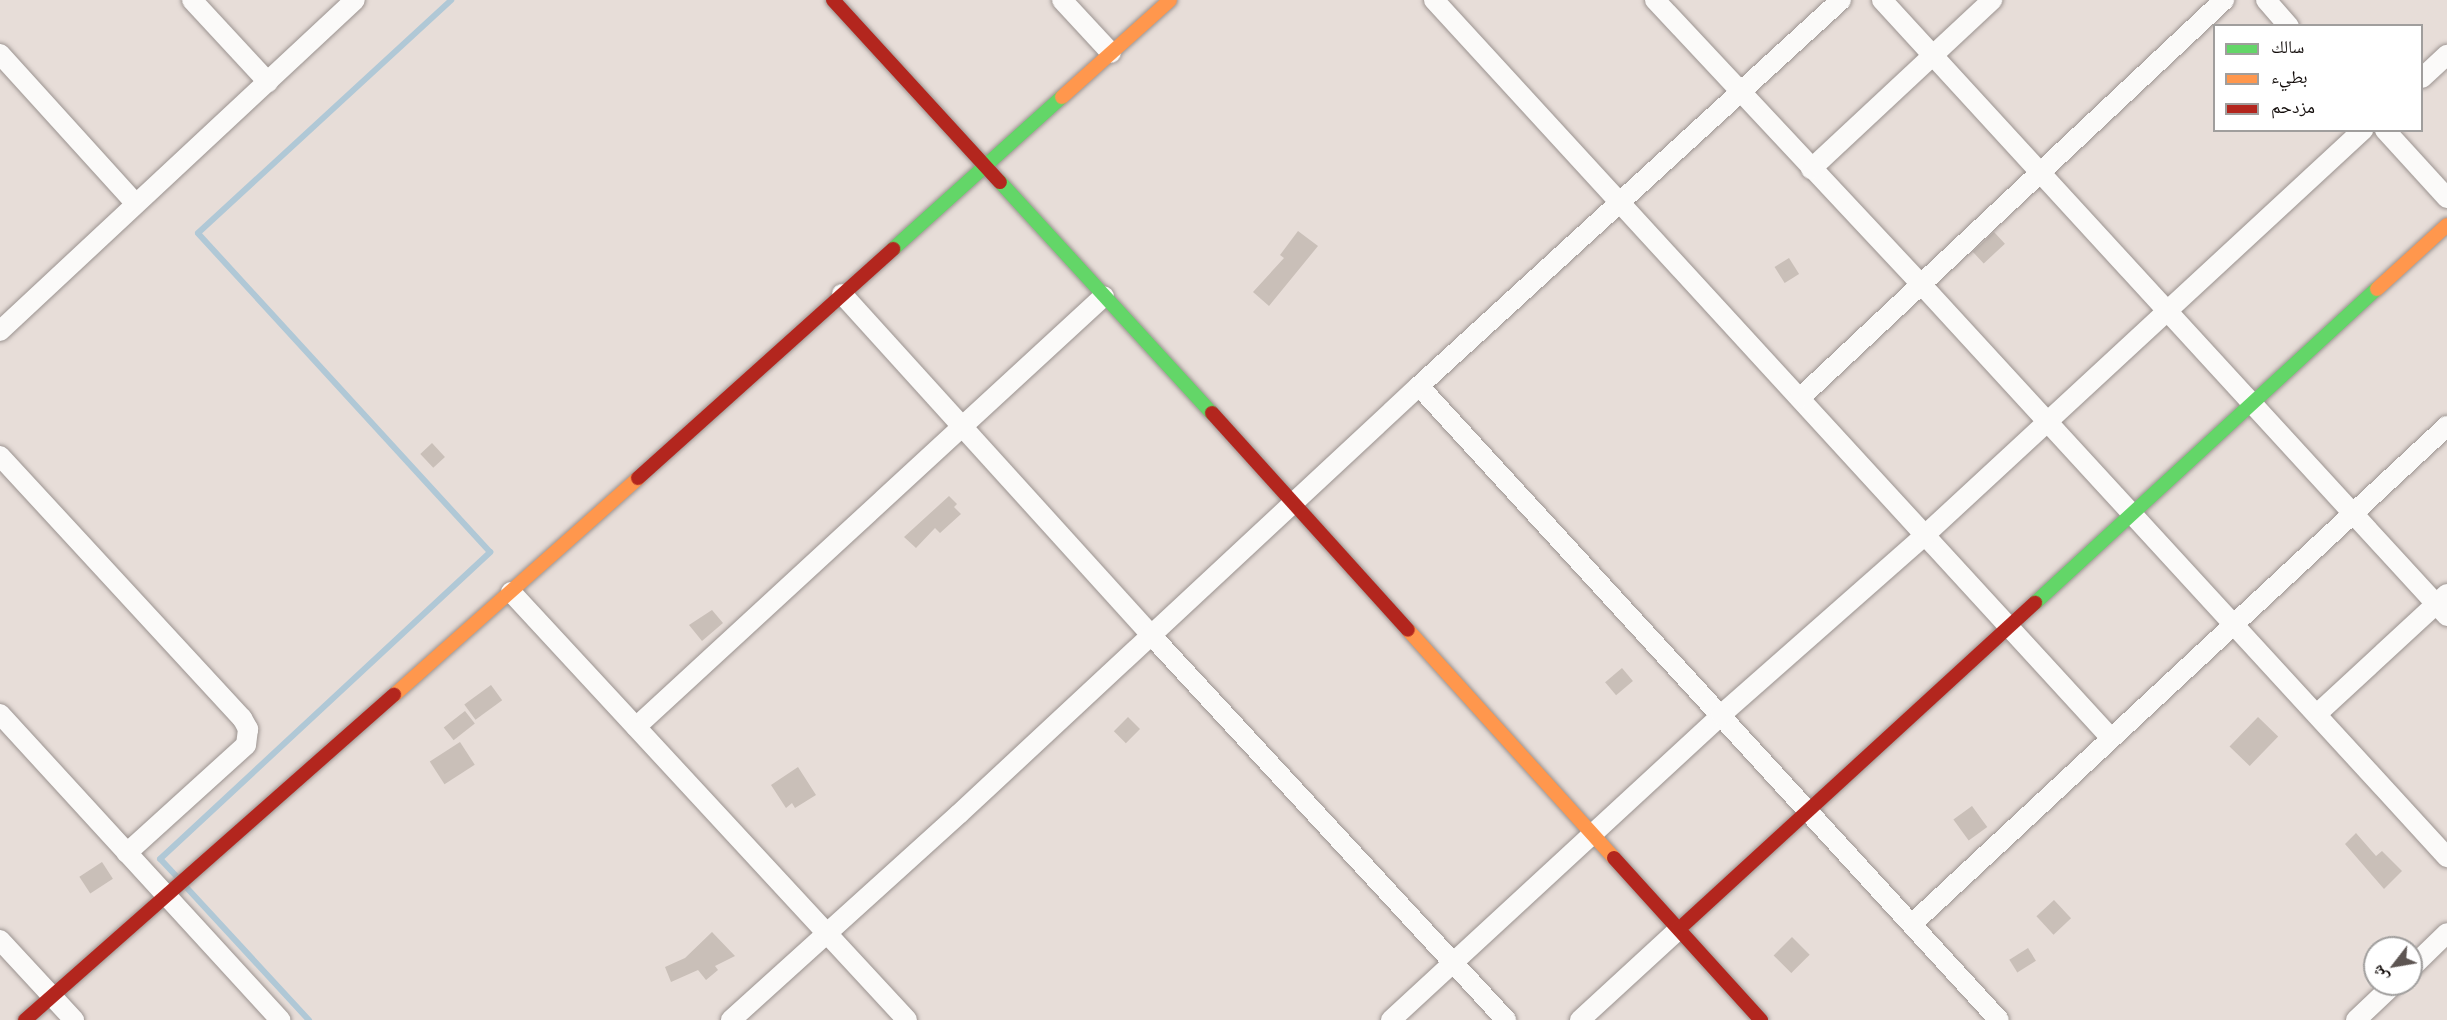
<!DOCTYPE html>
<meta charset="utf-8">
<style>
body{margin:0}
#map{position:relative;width:2447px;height:1020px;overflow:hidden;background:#e7ddd8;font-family:Ubuntu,"Noto Naskh Arabic",sans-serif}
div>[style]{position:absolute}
.stream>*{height:6px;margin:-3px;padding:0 3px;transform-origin:3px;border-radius:3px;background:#b0c8d6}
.building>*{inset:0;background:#c9bfb8;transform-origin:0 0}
.roads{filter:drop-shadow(0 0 2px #9b9390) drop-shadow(0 0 2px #9b9390)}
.street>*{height:20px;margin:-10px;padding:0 10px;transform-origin:10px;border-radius:10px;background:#fbfaf9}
.fast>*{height:14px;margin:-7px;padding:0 7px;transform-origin:7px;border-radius:7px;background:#63d668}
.slow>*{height:14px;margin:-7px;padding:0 7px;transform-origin:7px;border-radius:7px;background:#ff974d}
.jam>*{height:14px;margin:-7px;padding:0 7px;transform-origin:7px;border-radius:7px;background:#b3261e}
span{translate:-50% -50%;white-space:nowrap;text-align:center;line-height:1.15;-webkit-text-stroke:4.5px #fff;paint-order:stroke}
.legend{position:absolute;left:2213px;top:24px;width:210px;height:108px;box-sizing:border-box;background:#fff;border:2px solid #a09e9d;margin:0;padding:8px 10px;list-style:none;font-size:18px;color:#120c0a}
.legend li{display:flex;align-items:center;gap:12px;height:30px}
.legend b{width:30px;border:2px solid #a09e9d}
.north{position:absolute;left:2363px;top:936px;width:60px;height:60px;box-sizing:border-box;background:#fff;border:2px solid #a09e9d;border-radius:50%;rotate:239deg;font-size:16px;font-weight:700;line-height:24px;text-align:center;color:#120c0a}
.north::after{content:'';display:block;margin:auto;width:21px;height:27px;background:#5d5552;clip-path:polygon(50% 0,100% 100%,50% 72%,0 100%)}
</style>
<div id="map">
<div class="stream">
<div style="left:178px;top:878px;width:26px;rotate:-133deg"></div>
<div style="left:160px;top:859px;width:451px;rotate:-42.9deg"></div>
<div style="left:490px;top:552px;width:432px;rotate:-132.5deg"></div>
<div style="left:198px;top:233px;width:344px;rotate:-42.6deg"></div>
<div style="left:187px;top:888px;width:180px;rotate:47.3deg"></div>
</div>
<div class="building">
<div style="clip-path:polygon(1298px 231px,1318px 246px,1269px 306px,1253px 292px,1284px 258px,1280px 255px)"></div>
<div style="left:1994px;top:232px;width:16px;height:29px;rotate:47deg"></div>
<div style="left:1789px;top:258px;width:19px;height:17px;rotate:58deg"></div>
<div style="left:432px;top:443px;width:19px;height:16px;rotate:47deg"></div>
<div style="clip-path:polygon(949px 496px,957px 504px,954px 507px,961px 514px,940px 533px,935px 528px,916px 548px,904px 537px)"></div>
<div style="clip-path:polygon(712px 610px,723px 623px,702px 641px,689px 625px)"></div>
<div style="left:1622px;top:668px;width:17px;height:22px;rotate:50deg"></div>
<div style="left:491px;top:685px;width:19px;height:33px;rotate:54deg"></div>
<div style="left:465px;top:711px;width:16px;height:27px;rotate:52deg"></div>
<div style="left:1128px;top:717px;width:17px;height:20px;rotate:45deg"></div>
<div style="left:2258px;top:717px;width:28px;height:41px;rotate:44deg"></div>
<div style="left:460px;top:742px;width:27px;height:36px;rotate:57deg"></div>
<div style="clip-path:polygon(798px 767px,816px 795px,795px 808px,792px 803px,786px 808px,771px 785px)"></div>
<div style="left:1972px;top:806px;width:26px;height:23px;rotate:54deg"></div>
<div style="clip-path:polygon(2356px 833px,2376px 856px,2382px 851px,2402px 871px,2384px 889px,2345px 844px)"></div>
<div style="left:102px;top:862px;width:20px;height:27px;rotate:57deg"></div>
<div style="left:2054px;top:900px;width:25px;height:24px;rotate:47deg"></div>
<div style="clip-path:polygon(712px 932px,735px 956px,715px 966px,718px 970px,706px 980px,698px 970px,671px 982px,665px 967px,685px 958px)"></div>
<div style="left:1792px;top:937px;width:25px;height:26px;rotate:45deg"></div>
<div style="left:2028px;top:948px;width:15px;height:22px;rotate:58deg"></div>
</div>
<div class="roads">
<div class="street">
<div style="left:192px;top:0;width:112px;rotate:47.2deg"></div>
<div style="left:1062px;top:0;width:72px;rotate:47.2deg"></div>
<div style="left:1434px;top:0;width:1001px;rotate:47.47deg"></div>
<div style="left:1655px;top:0;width:389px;rotate:46.9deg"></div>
<div style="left:1921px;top:284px;width:778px;rotate:47.45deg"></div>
<div style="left:1882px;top:0;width:836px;rotate:47.47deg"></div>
<div style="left:2266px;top:0;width:35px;rotate:49deg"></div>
<div style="left:0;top:54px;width:202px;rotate:47.8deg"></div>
<div style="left:2422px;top:78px;width:34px;rotate:-43deg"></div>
<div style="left:2385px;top:130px;width:92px;rotate:47.6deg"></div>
<div style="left:1811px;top:169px;width:248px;rotate:-43deg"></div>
<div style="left:842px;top:294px;width:460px;rotate:47.8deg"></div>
<div style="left:1151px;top:635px;width:524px;rotate:47.32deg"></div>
<div style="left:0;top:331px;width:485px;rotate:-43deg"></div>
<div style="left:1419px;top:386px;width:859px;rotate:47.55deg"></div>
<div style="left:1800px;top:398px;width:582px;rotate:-43.19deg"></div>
<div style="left:0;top:456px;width:357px;rotate:47.3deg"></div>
<div style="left:242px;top:718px;width:13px;rotate:61deg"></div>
<div style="left:248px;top:729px;width:16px;rotate:97deg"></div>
<div style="left:246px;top:745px;width:161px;rotate:137.8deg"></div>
<div style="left:511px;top:592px;width:583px;rotate:47.22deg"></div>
<div style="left:0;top:714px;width:415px;rotate:47.5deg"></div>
<div style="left:2317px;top:714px;width:177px;rotate:-42.7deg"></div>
<div style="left:636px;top:727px;width:636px;rotate:-42.64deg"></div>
<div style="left:1912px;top:924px;width:731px;rotate:-42.95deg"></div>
<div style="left:0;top:940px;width:109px;rotate:47.2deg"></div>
<div style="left:2411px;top:968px;width:50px;rotate:-44.2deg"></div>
<div style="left:731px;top:1020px;width:307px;rotate:-42.1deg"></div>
<div style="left:959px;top:814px;width:628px;rotate:-42.94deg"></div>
<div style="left:1419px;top:386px;width:572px;rotate:-42.45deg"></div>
<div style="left:1391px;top:1020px;width:449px;rotate:-42.7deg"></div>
<div style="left:1721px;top:715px;width:272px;rotate:-41.4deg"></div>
<div style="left:1925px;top:535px;width:597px;rotate:-42.76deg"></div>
<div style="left:1580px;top:1020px;width:134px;rotate:-42.6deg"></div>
<div style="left:2356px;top:1020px;width:52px;rotate:-43.5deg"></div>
</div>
<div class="fast">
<div style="left:1000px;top:182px;width:314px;rotate:47.5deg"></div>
<div style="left:893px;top:249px;width:227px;rotate:-42deg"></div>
<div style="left:2035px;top:603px;width:464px;rotate:-42.6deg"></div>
</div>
<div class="slow">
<div style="left:1062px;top:97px;width:145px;rotate:-41.9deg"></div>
<div style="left:2377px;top:289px;width:95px;rotate:-42.4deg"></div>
<div style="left:1408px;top:630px;width:307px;rotate:47.9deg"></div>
<div style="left:394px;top:695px;width:327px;rotate:-41.6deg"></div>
</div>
<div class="jam">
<div style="left:833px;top:0;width:247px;rotate:47.5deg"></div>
<div style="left:1212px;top:413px;width:292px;rotate:47.9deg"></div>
<div style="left:638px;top:478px;width:343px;rotate:-41.9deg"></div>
<div style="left:1614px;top:858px;width:219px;rotate:47.8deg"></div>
<div style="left:1679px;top:929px;width:483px;rotate:-42.5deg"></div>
<div style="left:25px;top:1020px;width:492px;rotate:-41.4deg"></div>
</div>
</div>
<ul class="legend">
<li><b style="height:8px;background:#63d668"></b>سالك</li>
<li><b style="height:8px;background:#ff974d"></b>بطيء</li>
<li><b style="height:8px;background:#b3261e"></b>مزدحم</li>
</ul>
<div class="north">ش</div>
</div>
